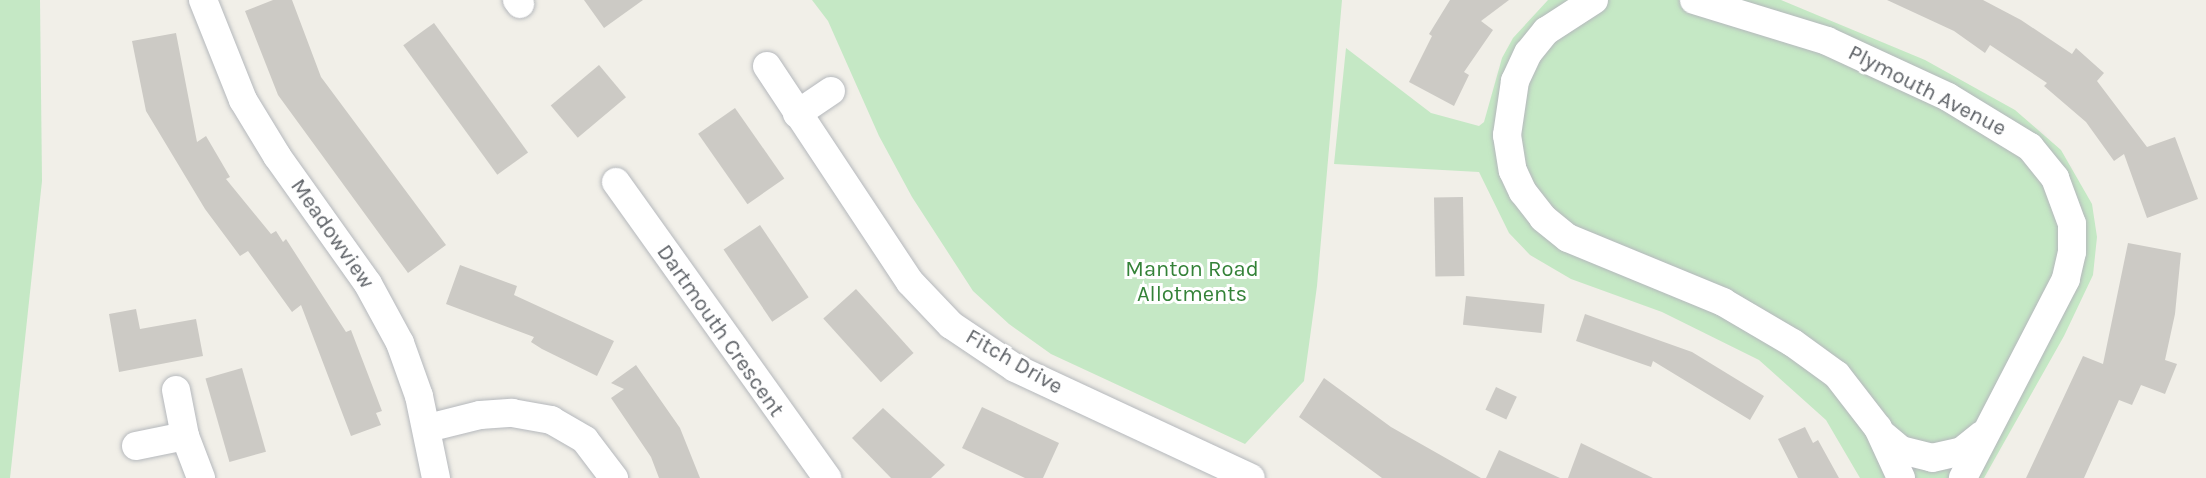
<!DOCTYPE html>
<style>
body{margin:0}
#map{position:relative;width:2206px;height:478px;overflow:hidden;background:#f1efe8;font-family:Karla,sans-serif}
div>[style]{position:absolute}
.green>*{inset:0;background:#c5e8c5}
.building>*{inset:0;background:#cccac5;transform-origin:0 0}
.roads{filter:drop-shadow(0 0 2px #b5b8bc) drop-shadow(0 0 2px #b5b8bc)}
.street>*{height:28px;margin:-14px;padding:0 14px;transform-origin:14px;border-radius:14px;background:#fff}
span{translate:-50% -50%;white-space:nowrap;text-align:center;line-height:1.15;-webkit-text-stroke:6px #fff;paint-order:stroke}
.street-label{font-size:22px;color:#5f6368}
.park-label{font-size:22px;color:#348238}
</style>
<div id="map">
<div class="green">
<div style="clip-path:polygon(0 0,40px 0,42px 181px,10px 478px,0 478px)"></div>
<div style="clip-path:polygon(812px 0,1342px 0,1317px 286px,1304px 381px,1245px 444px,1051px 354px,1009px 324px,973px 291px,912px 197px,879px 136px,828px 21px)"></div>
<div style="clip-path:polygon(1548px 0,1781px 0,1925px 60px,2015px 110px,2061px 150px,2092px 204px,2097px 237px,2093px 275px,2064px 336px,1984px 478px,1860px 478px,1826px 420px,1759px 360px,1662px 312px,1571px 279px,1530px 255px,1509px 233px,1479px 172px,1334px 164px,1346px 48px,1431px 113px,1479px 126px,1484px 122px,1502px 58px,1513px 38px)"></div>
</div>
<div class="building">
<div style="clip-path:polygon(273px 0,292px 0,321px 77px,446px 245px,408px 273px,278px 95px,245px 11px)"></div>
<div style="clip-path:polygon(584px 0,643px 0,604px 28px)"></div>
<div style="clip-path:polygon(1450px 0,1509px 0,1481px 21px,1493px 30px,1464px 72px,1469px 75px,1454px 106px,1409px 82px,1432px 36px,1429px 34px)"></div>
<div style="clip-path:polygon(1887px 0,1983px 0,2021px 20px,2072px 54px,2076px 48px,2104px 73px,2097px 81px,2147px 147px,2175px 137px,2198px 199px,2147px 218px,2124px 154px,2114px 161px,2086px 122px,2044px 86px,2047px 83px,1990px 45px,1985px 53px,1954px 31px)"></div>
<div style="left:434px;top:23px;width:160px;height:38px;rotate:54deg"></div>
<div style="clip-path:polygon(176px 33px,197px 142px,206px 136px,230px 177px,226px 179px,271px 234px,276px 231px,283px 242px,286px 239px,346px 332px,351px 330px,382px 411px,376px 413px,381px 425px,351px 436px,301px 305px,292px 312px,248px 251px,240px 256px,205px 209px,146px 111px,132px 41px)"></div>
<div style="left:599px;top:65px;width:42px;height:63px;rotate:50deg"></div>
<div style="left:735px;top:108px;width:86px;height:45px;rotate:55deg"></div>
<div style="left:1463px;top:197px;width:79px;height:29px;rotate:89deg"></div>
<div style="left:760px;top:225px;width:87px;height:44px;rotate:56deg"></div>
<div style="clip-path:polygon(2128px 243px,2181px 253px,2175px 314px,2165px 360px,2177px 364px,2165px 394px,2141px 385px,2132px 405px,2119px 400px,2084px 478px,2026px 478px,2083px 356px,2103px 364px)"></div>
<div style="clip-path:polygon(460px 265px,517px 286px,514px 295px,614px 341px,597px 376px,542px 349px,531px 342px,534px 337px,446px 304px)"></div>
<div style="left:856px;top:289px;width:86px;height:44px;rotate:48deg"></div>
<div style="left:1466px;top:296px;width:79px;height:29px;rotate:6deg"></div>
<div style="clip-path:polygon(136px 309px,140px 329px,196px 319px,203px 356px,119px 372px,109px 314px)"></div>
<div style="clip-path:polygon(1585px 314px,1692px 352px,1764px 396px,1750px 420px,1653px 361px,1651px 367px,1576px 341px)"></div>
<div style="clip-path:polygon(636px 365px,680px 428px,700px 478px,659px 478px,651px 457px,611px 398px,624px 389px,611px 383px)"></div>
<div style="left:242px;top:368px;width:87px;height:38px;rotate:74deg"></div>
<div style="clip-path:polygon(1324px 378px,1391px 427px,1481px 478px,1382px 478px,1299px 417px)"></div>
<div style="left:1496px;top:387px;width:23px;height:25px;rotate:25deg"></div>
<div style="clip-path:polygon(982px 407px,1059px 443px,1043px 478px,1025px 478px,962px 448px)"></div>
<div style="clip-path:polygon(883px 408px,945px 465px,931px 478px,891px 478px,852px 438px)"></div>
<div style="clip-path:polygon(1805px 427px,1813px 443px,1818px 440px,1839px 478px,1798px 478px,1778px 439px)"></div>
<div style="clip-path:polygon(1581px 443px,1653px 478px,1568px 478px)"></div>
<div style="clip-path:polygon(1499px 450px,1560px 478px,1486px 478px)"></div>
</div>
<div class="roads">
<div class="street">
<div style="left:203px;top:0;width:108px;rotate:68.2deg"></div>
<div style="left:243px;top:100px;width:66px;rotate:58.7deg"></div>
<div style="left:277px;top:156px;width:157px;rotate:54.6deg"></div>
<div style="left:368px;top:284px;width:67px;rotate:61.5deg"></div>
<div style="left:400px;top:343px;width:56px;rotate:70.3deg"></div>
<div style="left:419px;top:396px;width:84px;rotate:78.3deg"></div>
<div style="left:517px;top:0;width:5px;rotate:53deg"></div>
<div style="left:1594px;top:0;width:57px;rotate:147.1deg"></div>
<div style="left:1546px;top:31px;width:28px;rotate:129deg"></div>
<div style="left:1528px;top:53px;width:31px;rotate:115deg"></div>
<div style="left:1515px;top:81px;width:55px;rotate:98.4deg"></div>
<div style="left:1507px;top:135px;width:36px;rotate:81deg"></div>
<div style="left:1513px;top:171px;width:23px;rotate:65deg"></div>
<div style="left:1523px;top:192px;width:33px;rotate:52deg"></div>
<div style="left:1543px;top:218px;width:32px;rotate:39deg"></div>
<div style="left:1568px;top:238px;width:168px;rotate:22.4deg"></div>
<div style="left:1723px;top:302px;width:81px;rotate:30.4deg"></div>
<div style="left:1793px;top:343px;width:54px;rotate:36deg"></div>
<div style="left:1837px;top:375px;width:67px;rotate:52.3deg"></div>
<div style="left:1878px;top:428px;width:55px;rotate:65.3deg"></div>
<div style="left:1694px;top:0;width:139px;rotate:17.1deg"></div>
<div style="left:1827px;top:41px;width:133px;rotate:24.8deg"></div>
<div style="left:1948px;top:97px;width:96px;rotate:31.4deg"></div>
<div style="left:2030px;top:147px;width:40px;rotate:51deg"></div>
<div style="left:2055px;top:178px;width:49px;rotate:69.7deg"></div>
<div style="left:2072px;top:224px;width:28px;rotate:90deg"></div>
<div style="left:2072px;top:252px;width:28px;rotate:103deg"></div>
<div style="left:2066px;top:279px;width:224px;rotate:117.4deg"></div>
<div style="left:767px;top:66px;width:259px;rotate:56.5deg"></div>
<div style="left:910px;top:282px;width:59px;rotate:46.4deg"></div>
<div style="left:951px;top:325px;width:77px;rotate:33.9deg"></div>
<div style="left:1015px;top:368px;width:260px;rotate:25deg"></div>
<div style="left:797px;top:114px;width:41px;rotate:-34.1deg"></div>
<div style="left:616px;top:182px;width:364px;rotate:54.5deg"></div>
<div style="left:176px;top:390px;width:47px;rotate:78.9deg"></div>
<div style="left:185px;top:436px;width:45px;rotate:69.1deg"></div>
<div style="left:428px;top:428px;width:54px;rotate:-14deg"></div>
<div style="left:480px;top:415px;width:32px;rotate:-4deg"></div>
<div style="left:512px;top:413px;width:40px;rotate:10deg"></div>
<div style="left:551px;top:420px;width:39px;rotate:30deg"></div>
<div style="left:585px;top:440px;width:48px;rotate:52.7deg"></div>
<div style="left:1883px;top:435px;width:23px;rotate:40deg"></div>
<div style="left:1901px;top:450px;width:32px;rotate:14deg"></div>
<div style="left:1932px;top:458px;width:31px;rotate:-13deg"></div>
<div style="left:1962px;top:451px;width:26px;rotate:-39deg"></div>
<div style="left:136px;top:446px;width:50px;rotate:-11.5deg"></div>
</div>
</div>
<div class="street-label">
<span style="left:1927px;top:91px;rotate:27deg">Plymouth Avenue</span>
<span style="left:332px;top:234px;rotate:55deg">Meadowview</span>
<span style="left:720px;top:331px;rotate:55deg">Dartmouth Crescent</span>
<span style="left:1014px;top:362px;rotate:30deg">Fitch Drive</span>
</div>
<div class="park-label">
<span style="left:1192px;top:282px">Manton Road<br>Allotments</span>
</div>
</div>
